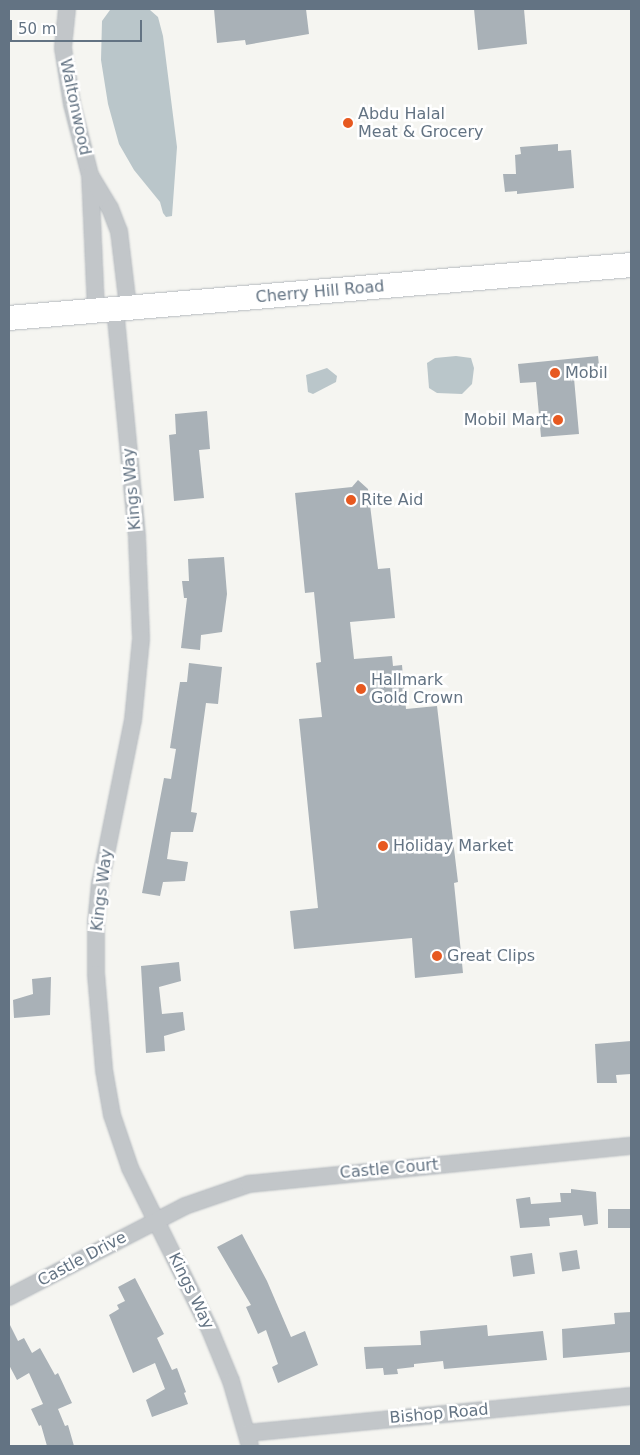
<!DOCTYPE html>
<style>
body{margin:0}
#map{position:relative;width:640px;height:1455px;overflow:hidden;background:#f5f5f1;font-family:"DejaVu Sans",sans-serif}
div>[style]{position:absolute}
.water>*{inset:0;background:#bac6ca}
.building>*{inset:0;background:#a9b1b7;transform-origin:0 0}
.roads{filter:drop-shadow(0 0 1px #b4b9be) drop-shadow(0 0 1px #b4b9be)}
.street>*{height:16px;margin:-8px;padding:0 8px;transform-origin:8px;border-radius:8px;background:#c2c6c9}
.secondary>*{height:24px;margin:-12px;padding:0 12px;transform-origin:12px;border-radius:12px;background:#fff}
.dots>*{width:14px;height:14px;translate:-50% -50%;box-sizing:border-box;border:2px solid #fff;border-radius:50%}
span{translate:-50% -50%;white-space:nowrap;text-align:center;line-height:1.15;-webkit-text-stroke:5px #fff;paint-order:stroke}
.street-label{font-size:16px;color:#637383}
.poi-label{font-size:16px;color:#637383}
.left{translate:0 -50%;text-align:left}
.right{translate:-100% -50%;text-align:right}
.frame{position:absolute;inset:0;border:10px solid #637383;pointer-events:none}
.scale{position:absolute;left:10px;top:20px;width:132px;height:22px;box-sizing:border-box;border:2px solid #637383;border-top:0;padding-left:6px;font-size:15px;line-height:18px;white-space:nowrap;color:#637383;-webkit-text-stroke:4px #fff;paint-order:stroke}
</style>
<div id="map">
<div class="water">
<div style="clip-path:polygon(127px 9px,150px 10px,158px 17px,163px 36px,177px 147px,172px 216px,166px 217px,163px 213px,160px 202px,134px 170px,119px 144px,108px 104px,101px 60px,102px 21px,110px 10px)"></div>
<div style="clip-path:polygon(456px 356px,471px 358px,474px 368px,472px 384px,462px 394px,437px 393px,429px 388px,427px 363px,435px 358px)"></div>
<div style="clip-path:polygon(327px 368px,337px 376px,336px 382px,313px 394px,308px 392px,306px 375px)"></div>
</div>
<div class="building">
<div style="clip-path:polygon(214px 9px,306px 9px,309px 34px,246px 45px,245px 40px,217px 43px)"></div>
<div style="clip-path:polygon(474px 9px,524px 9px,527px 44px,478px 50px)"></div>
<div style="clip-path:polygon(558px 144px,558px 151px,571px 150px,574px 188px,517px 194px,517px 191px,505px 192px,503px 174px,516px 174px,515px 155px,521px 154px,520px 147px)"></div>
<div style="clip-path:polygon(598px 356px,600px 375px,574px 378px,579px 434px,541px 437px,536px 382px,520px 383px,518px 364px)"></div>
<div style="clip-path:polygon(207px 411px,210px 449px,199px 450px,204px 498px,174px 501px,169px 435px,176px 434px,175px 414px)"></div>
<div style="clip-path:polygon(358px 480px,368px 489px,378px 569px,390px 568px,395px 618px,350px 622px,354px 659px,392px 656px,393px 666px,402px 665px,406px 709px,437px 706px,458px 882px,454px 883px,463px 973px,415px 978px,412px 938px,294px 949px,290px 911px,318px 908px,299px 719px,322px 717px,316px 663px,321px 662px,314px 592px,305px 593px,295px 493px,352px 487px)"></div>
<div style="clip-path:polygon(224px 557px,227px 594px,222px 632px,201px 635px,200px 650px,181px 648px,187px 598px,184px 598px,182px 581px,189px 581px,188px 559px)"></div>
<div style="clip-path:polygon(189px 663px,222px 667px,218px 704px,206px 703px,191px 812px,197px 813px,193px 832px,171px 832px,167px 859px,188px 862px,185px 881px,163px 882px,160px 896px,142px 893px,164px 778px,171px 779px,176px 749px,170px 748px,180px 682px,187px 682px)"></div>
<div style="clip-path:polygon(179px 962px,181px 981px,159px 987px,162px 1014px,183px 1012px,185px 1030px,164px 1036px,165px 1051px,146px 1053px,141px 966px)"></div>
<div style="clip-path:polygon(51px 977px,50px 1015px,14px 1018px,13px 1000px,33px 994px,32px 979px)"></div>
<div style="clip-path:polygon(631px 1041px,631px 1074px,616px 1075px,617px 1083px,597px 1083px,595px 1044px)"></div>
<div style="clip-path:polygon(571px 1189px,596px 1192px,598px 1224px,584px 1226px,582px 1215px,549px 1218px,550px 1226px,520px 1228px,516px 1199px,530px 1197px,531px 1204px,561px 1202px,560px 1193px,571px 1193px)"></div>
<div style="left:631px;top:1209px;width:19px;height:23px;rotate:90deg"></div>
<div style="clip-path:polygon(242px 1234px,267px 1281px,291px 1337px,305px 1331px,318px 1365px,278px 1383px,272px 1367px,278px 1364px,266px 1330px,258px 1334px,246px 1307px,251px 1305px,217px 1247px)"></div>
<div style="left:577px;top:1250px;width:19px;height:18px;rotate:81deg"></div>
<div style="left:532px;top:1253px;width:21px;height:22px;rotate:82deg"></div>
<div style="clip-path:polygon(135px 1278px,164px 1334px,157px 1338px,172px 1370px,177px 1368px,186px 1392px,184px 1393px,188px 1404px,152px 1417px,146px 1400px,165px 1389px,155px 1363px,133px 1373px,109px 1315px,119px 1309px,117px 1305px,125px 1301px,118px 1287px)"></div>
<div style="clip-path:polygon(631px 1312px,631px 1352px,563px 1358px,562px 1329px,615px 1324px,614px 1313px)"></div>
<div style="clip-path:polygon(9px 1323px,18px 1341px,24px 1338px,32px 1353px,40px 1348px,55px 1375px,58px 1373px,72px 1403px,58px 1409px,65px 1426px,68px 1425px,74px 1446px,47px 1446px,41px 1425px,39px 1426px,31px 1409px,43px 1404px,29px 1373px,17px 1380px,9px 1365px)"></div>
<div style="clip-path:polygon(487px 1325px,488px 1336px,543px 1331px,547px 1360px,444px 1369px,443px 1361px,414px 1364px,414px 1367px,397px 1369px,398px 1374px,384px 1375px,383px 1368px,366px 1369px,364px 1347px,421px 1345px,420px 1331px)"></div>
</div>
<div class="roads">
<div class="street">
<div style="left:67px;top:9px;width:39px;rotate:96deg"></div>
<div style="left:63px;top:48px;width:57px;rotate:80.9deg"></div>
<div style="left:72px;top:104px;width:73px;rotate:75.8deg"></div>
<div style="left:115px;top:308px;width:231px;rotate:84.5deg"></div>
<div style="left:137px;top:538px;width:101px;rotate:87.7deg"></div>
<div style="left:141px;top:639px;width:81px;rotate:95.6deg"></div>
<div style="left:133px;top:720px;width:166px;rotate:101.4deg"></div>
<div style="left:100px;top:883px;width:41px;rotate:95.6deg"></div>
<div style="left:96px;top:924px;width:50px;rotate:90deg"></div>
<div style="left:96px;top:974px;width:96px;rotate:85.2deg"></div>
<div style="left:104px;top:1070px;width:46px;rotate:79.9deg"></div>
<div style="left:112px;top:1115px;width:56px;rotate:71.2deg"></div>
<div style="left:130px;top:1168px;width:181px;rotate:63.7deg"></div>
<div style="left:210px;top:1330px;width:55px;rotate:67.6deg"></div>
<div style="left:231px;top:1381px;width:68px;rotate:73.7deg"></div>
<div style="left:96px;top:310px;width:135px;rotate:-92.5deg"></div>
<div style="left:90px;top:175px;width:39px;rotate:59deg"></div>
<div style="left:110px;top:208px;width:25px;rotate:69deg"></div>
<div style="left:119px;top:231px;width:77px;rotate:83.2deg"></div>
<div style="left:9px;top:1297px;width:198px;rotate:-27.3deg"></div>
<div style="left:185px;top:1206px;width:68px;rotate:-19deg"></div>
<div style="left:249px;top:1184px;width:384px;rotate:-5.7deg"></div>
<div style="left:247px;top:1433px;width:386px;rotate:-5.5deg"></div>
</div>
<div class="secondary">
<div style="left:9px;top:318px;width:624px;rotate:-4.87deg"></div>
</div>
</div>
<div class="dots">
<div style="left:348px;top:123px;background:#e75920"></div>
<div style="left:555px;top:373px;background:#e75920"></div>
<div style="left:558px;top:420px;background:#e75920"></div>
<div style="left:351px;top:500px;background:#e75920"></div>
<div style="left:361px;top:689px;background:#e75920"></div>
<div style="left:383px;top:846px;background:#e75920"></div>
<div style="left:437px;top:956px;background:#e75920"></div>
</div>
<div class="street-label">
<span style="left:75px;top:107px;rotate:78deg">Waltonwood</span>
<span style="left:320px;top:292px;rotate:-5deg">Cherry Hill Road</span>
<span style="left:132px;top:489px;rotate:-95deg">Kings Way</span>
<span style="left:102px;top:890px;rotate:-83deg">Kings Way</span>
<span style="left:389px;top:1169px;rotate:-5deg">Castle Court</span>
<span style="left:82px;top:1259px;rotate:-28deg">Castle Drive</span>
<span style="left:191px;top:1291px;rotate:64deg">Kings Way</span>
<span style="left:439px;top:1414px;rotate:-5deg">Bishop Road</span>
</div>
<div class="poi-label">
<span class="left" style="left:358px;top:123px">Abdu Halal<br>Meat &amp; Grocery</span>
<span class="left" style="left:565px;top:373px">Mobil</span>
<span class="right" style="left:548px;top:420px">Mobil Mart</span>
<span class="left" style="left:361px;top:500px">Rite Aid</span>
<span class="left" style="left:371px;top:689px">Hallmark<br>Gold Crown</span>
<span class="left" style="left:393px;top:846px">Holiday Market</span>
<span class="left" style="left:447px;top:956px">Great Clips</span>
</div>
<div class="frame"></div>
<div class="scale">50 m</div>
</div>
